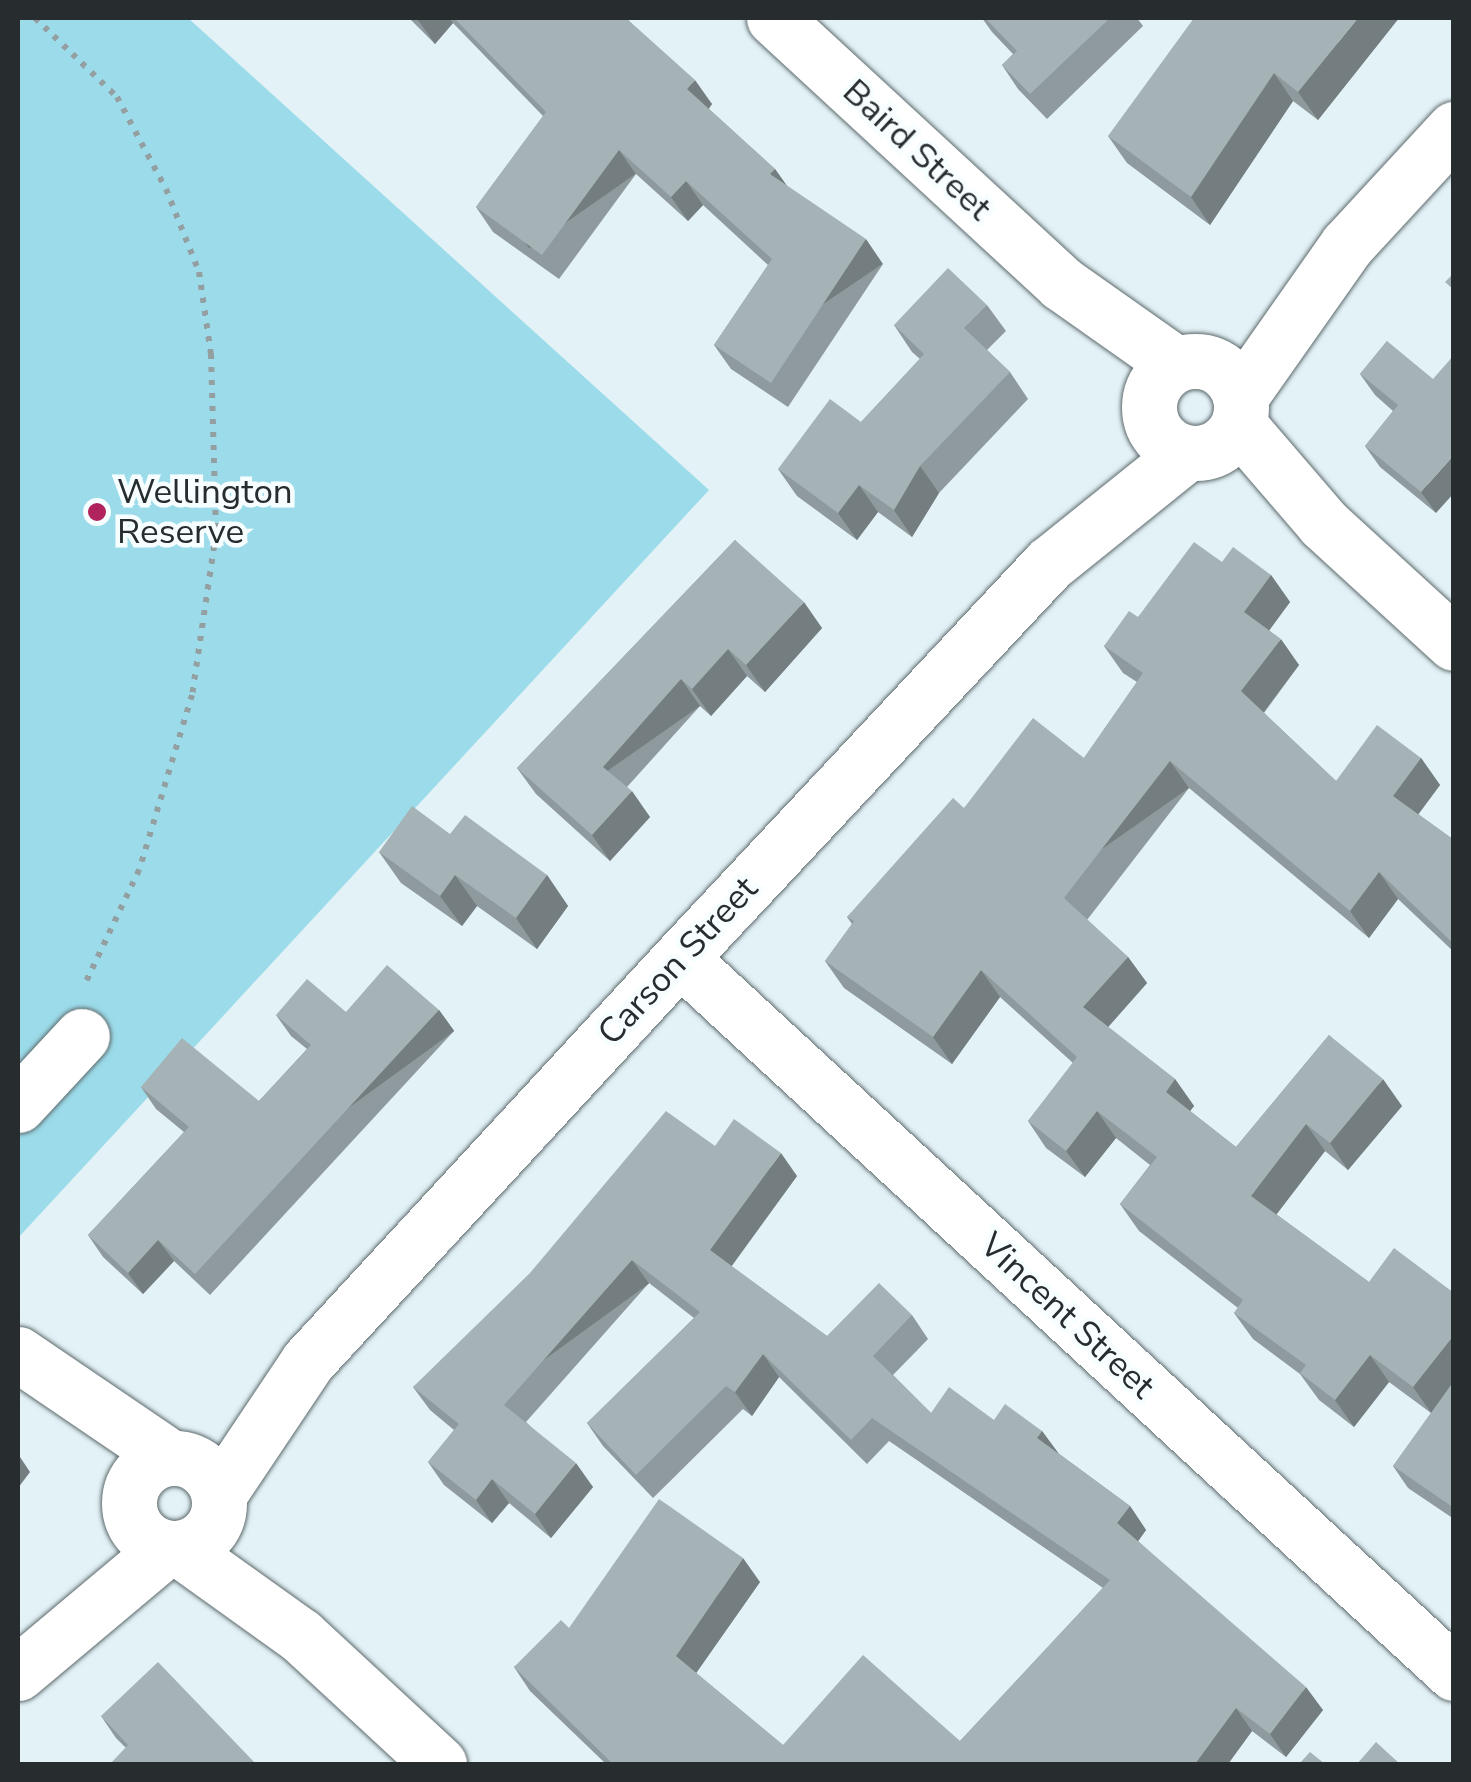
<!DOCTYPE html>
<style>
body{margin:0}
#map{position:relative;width:1471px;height:1782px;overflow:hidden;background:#e3f2f6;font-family:"Nunito Sans",sans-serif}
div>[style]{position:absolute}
.green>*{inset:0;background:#9cdcea}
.path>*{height:6px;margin-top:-3px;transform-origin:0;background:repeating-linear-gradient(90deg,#949fa2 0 5px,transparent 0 13px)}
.roads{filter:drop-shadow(0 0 2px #5d6a6d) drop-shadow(0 0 2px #5d6a6d)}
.minor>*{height:55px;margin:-27.5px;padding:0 27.5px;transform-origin:27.5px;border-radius:27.5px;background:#fff}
.minor>.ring{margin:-27.5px;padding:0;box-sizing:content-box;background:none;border:55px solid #fff;border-radius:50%}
.wall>*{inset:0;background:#8e9a9d}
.shaded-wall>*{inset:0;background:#747d80;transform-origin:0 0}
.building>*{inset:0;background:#a5b3b7}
.dots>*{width:28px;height:28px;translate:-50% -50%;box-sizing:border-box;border:5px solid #f7feff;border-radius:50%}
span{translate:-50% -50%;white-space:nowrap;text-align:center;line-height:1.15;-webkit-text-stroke:9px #f7feff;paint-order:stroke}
.street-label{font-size:35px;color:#272d2e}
.poi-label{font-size:35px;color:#272d2e}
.left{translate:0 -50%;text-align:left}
.frame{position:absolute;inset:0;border:20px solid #272d2e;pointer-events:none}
</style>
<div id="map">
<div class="green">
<div style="clip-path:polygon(18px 18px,188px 18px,709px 490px,18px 1238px)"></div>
</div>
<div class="path">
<div style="left:35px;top:18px;width:114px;rotate:43.9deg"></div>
<div style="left:117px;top:97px;width:104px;rotate:62deg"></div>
<div style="left:166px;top:189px;width:89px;rotate:68.3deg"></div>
<div style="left:199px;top:272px;width:83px;rotate:81.7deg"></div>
<div style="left:211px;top:354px;width:179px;rotate:88.4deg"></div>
<div style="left:216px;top:533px;width:164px;rotate:98.4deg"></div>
<div style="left:192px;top:695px;width:183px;rotate:106.8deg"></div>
<div style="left:139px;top:870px;width:128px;rotate:115.4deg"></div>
</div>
<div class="roads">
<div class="minor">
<div style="left:774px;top:18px;width:391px;rotate:42.7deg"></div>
<div style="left:1061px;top:283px;width:141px;rotate:35.2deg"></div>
<div class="ring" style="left:1149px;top:361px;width:37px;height:37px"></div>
<div style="left:1240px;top:397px;width:186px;rotate:-54.9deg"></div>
<div style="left:1347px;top:245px;width:158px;rotate:-47.3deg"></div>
<div style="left:1238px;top:424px;width:132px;rotate:49.3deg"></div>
<div style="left:1324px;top:524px;width:176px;rotate:42.5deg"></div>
<div style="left:680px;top:958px;width:1054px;rotate:42.73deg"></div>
<div style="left:18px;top:1105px;width:94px;rotate:-47.2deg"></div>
<div style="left:18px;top:1354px;width:185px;rotate:34.2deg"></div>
<div class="ring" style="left:129px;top:1458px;width:35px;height:35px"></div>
<div style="left:219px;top:1494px;width:160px;rotate:-56.2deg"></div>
<div style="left:308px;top:1361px;width:548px;rotate:-47.29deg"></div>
<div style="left:680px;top:958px;width:540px;rotate:-46.88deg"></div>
<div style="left:1049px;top:564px;width:177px;rotate:-38.8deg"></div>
<div style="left:178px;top:1548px;width:151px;rotate:35.6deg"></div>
<div style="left:301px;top:1636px;width:188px;rotate:42.8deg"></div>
<div style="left:18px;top:1673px;width:194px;rotate:-40deg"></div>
</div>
</div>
<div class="wall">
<div style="clip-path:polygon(409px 18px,626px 18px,712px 104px,709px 109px,775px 169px,787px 186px,883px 264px,788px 407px,731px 369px,714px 345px,768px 265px,703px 205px,688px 221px,636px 174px,559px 279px,493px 232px,476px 207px,543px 116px,453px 23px,435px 44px)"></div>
<div style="clip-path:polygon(982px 18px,1137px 18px,1143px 26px,1047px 119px,1018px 89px,1002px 65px,1013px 54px,992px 32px)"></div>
<div style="clip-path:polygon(1399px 18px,1318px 120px,1293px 101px,1210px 225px,1127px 163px,1108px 136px)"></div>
<div style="clip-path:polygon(987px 305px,1006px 331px,987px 350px,1010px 372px,1028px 399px,939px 493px,912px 537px,878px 512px,857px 540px,797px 496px,778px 469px,861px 422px,920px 359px,912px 352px,894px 325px)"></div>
<div style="clip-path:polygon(1387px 341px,1436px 513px,1380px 467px,1365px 446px,1393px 411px,1375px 395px,1360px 374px)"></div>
<div style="clip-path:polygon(735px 540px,822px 628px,765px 692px,747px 676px,711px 716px,700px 706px,627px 787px,650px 817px,610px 861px,536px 794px,517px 768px)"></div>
<div style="clip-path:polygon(1222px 562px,1271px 575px,1290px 602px,1269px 630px,1299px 665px,1264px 713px,1336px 781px,1421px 758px,1440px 785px,1418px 814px,1454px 840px,1454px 952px,1398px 899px,1369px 938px,1189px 788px,1087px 920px,1128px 957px,1147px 983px,1108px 1027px,1175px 1079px,1194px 1106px,1190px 1111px,1236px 1147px,1329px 1035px,1402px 1106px,1348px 1170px,1325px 1151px,1276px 1214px,1369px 1282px,1454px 1293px,1454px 1519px,1408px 1488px,1393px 1466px,1431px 1413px,1389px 1382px,1354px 1427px,1319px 1400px,1300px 1374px,1253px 1339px,1234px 1313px,1238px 1308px,1139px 1231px,1120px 1204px,1150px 1165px,1116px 1138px,1085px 1177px,1046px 1148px,1028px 1121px,1073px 1063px,1000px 997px,952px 1064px,844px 988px,825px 961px,852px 924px,847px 917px,964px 808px,1084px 758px,1137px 682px,1123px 673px,1104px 646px,1138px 617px)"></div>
<div style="clip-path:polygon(450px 834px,547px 875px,568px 906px,537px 949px,477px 906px,462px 926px,401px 883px,379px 852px)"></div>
<div style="clip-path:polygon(439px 1010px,454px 1031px,210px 1295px,174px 1261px,143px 1294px,103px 1257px,88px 1235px,184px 1132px,156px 1109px,141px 1087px,259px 1101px,307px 1049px,291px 1036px,276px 1015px)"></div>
<div style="clip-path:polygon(715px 1146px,797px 1176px,731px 1266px,827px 1336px,912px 1315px,928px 1339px,893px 1375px,931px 1413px,994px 1420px,1042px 1431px,1058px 1453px,1130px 1506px,1146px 1530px,1138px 1541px,1323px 1710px,1286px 1757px,1252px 1731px,1228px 1764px,606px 1764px,530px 1691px,514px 1667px,569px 1628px,760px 1582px,696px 1673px,783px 1745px,960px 1741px,1103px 1588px,889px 1441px,867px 1464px,779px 1377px,752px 1416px,743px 1409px,653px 1498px,603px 1446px,587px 1423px,694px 1318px,649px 1283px,526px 1422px,593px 1487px,551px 1538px,509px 1503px,492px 1523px,444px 1485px,428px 1462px,454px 1430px,430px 1410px,413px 1387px)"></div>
<div style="clip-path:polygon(101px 1716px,256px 1764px,126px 1748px,116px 1738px)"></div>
</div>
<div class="shaded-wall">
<div style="clip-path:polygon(420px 18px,449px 18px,453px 23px,435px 44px,418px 20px)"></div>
<div style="clip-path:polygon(1358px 18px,1399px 18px,1318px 120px,1298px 92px)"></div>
<div style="clip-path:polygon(1274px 73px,1293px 101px,1210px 225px,1191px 197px)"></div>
<div style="clip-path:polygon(695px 80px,712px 104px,704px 114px,687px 89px)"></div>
<div style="left:619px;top:150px;width:29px;height:130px;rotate:55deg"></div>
<div style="clip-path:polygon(775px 169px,792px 193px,770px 174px)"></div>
<div style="clip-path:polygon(686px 181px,703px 205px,688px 221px,671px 197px)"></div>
<div style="left:866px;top:239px;width:30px;height:173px;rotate:56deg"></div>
<div style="clip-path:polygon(1454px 455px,1454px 493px,1436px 513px,1421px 492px)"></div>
<div style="clip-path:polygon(920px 466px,939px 493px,912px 537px,894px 510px)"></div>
<div style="clip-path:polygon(859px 485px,878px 512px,857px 540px,838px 513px)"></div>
<div style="clip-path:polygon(1271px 575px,1290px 602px,1263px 639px,1244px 612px)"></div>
<div style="clip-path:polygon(804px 602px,822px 628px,765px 692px,746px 665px)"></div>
<div style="clip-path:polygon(1281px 639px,1299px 665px,1259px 718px,1241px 691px)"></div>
<div style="clip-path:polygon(728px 649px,747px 676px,711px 716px,692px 689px)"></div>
<div style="left:681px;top:679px;width:33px;height:118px;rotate:55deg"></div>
<div style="clip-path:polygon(1421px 758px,1440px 785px,1412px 823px,1393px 796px)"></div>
<div style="left:1170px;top:761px;width:33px;height:173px;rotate:55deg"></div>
<div style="clip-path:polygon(632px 791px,650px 817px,610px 861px,592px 835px)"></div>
<div style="clip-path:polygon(1379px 872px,1398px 899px,1369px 938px,1350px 911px)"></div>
<div style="clip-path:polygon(455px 875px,477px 906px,462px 926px,440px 896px)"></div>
<div style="clip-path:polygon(547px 875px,568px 906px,537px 949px,516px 918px)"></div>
<div style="clip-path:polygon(1128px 957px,1147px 983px,1102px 1034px,1083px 1007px)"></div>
<div style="clip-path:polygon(981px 970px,1000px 997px,952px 1064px,933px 1037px)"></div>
<div style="left:439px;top:1010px;width:26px;height:359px;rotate:54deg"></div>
<div style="clip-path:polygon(1175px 1079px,1194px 1106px,1184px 1119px,1166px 1092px)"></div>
<div style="clip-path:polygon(1383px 1079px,1402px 1106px,1348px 1170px,1330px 1143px)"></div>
<div style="clip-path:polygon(1097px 1111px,1116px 1138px,1085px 1177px,1066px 1151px)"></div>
<div style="clip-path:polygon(1306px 1124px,1325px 1151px,1270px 1223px,1251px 1196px)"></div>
<div style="clip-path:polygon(781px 1153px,797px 1176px,726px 1274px,710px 1250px)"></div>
<div style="clip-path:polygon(158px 1240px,174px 1261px,143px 1294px,128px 1273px)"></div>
<div style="left:632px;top:1260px;width:29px;height:193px;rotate:54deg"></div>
<div style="clip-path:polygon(1454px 1335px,1454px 1386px,1432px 1414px,1413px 1387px)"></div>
<div style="clip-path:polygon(763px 1354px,779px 1377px,752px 1416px,735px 1392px)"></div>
<div style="clip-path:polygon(1370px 1355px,1389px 1382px,1354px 1427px,1335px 1400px)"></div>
<div style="clip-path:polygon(1042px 1431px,1059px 1454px,1037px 1438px)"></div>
<div style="clip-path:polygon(18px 1454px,30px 1472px,18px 1488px)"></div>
<div style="clip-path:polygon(576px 1463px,593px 1487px,551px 1538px,535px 1514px)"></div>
<div style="clip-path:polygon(492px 1479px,509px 1503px,492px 1523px,476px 1500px)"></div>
<div style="clip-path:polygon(1130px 1506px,1146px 1530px,1134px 1547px,1117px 1523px)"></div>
<div style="clip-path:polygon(743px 1558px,760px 1582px,692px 1679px,676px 1656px)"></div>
<div style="clip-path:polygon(1306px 1687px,1323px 1710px,1286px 1757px,1270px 1734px)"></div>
<div style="clip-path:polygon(1236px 1708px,1252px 1731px,1228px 1764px,1195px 1764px)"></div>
</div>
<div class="building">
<div style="clip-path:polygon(454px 18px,626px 18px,695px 80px,687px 89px,775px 169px,770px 174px,866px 239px,771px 383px,714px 345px,772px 259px,686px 181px,671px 197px,619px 150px,542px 255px,476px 207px,546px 112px)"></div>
<div style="clip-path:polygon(985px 18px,1110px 18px,1030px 94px,1002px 65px,1017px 51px)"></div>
<div style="clip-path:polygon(1194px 18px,1358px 18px,1298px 92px,1274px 73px,1191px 197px,1108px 136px)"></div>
<div style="clip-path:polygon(948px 268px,987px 305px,964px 328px,1010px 372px,920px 466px,894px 510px,859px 485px,838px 513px,778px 469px,830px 399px,861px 422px,924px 354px,894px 325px)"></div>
<div style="clip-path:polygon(1454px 273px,1454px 290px,1445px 282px)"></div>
<div style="clip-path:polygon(1387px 341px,1433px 379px,1454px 355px,1454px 455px,1421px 492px,1365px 446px,1398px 405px,1360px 374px)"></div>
<div style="clip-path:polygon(735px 540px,804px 602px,746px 665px,728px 649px,692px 689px,681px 679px,603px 767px,632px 791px,592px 835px,517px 768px)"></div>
<div style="clip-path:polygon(1194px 542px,1222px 562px,1233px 547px,1271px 575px,1244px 612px,1281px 639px,1241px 691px,1336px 781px,1377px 725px,1421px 758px,1393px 796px,1454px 840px,1454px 944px,1379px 872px,1350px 911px,1170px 761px,1064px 898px,1128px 957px,1083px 1007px,1175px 1079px,1166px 1092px,1236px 1147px,1329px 1035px,1383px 1079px,1330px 1143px,1306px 1124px,1251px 1196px,1369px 1282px,1394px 1248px,1454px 1293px,1454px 1335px,1413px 1387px,1370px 1355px,1335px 1400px,1300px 1373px,1306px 1365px,1234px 1313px,1243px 1300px,1120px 1204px,1157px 1157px,1097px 1111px,1066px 1151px,1028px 1121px,1077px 1057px,981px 970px,933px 1037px,825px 961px,854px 921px,847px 917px,953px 798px,964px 808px,1033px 718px,1084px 758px,1143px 673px,1104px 646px,1129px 611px,1138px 617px)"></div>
<div style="clip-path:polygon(412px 806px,450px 834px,465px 815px,547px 875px,516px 918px,455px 875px,440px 896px,379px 852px)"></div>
<div style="clip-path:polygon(387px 965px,439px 1010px,195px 1274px,158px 1240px,128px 1273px,88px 1235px,189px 1127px,141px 1087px,182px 1038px,259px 1101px,311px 1045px,276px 1015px,307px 979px,346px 1012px)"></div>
<div style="clip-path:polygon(666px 1111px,715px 1146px,734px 1119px,781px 1153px,710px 1250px,827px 1336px,879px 1283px,912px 1315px,873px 1356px,931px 1413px,949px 1387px,994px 1420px,1005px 1404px,1042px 1431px,1037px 1438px,1130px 1506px,1117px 1523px,1306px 1687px,1270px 1734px,1236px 1708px,1195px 1764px,613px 1764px,514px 1667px,561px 1620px,569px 1628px,659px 1499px,743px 1558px,676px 1656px,783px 1745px,863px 1655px,960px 1741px,1110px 1580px,872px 1418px,851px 1440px,763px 1354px,735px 1392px,726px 1386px,636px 1475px,587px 1423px,700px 1312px,632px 1260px,504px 1405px,576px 1463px,535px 1514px,492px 1479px,476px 1500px,428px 1462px,459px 1424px,413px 1387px,530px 1273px)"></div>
<div style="clip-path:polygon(1451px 1385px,1454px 1387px,1454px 1508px,1393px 1466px)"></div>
<div style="clip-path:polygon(158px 1662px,256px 1764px,110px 1764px,128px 1745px,101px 1716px)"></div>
<div style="clip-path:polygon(1376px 1742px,1400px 1764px,1357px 1764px)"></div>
<div style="clip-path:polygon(1310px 1752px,1325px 1764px,1299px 1764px)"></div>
</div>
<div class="dots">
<div style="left:97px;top:512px;background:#b1235c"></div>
</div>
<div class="street-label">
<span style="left:917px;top:150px;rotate:43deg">Baird Street</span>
<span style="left:678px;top:961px;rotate:-47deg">Carson Street</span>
<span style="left:1067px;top:1316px;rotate:43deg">Vincent Street</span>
</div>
<div class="poi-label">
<span class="left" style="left:117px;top:512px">Wellington<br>Reserve</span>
</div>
<div class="frame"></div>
</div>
